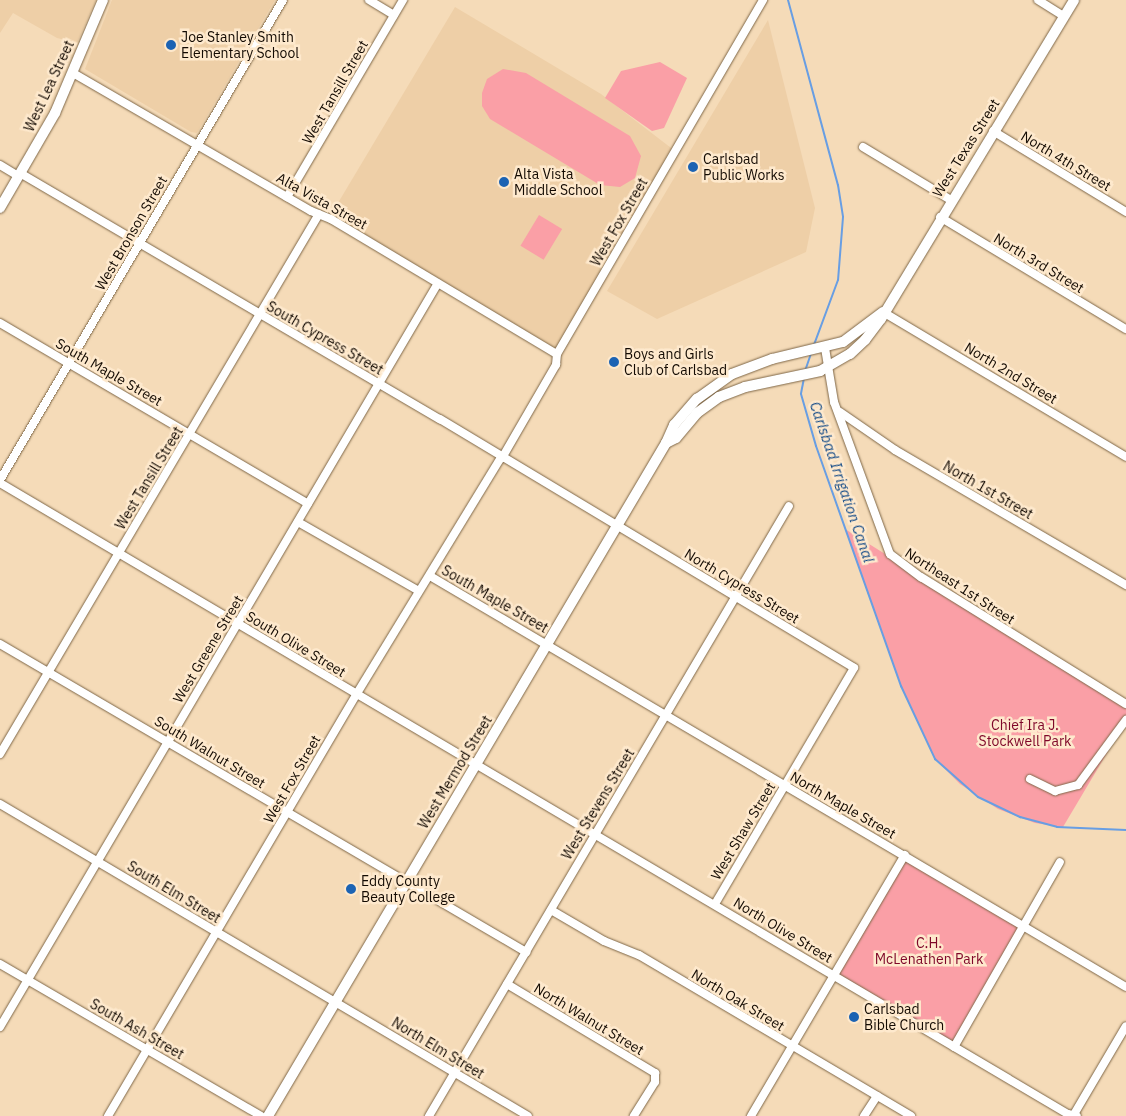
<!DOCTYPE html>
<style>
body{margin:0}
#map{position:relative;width:1126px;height:1116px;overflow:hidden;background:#f5dbb8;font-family:"IBM Plex Sans",sans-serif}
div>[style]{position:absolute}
.built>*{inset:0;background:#eecfa7}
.green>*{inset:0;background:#fa9fa6;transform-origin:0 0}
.stream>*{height:2px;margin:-1px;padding:0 1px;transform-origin:1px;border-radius:1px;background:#689ee3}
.roads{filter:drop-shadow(0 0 1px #7e6748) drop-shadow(0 0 1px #7e6748)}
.street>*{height:8px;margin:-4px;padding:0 4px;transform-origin:4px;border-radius:4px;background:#fff}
.secondary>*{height:10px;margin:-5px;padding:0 5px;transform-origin:5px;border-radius:5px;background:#fff}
.dots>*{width:14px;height:14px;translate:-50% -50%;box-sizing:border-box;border:2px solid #fee9cd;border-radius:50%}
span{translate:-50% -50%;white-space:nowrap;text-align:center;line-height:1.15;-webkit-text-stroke:5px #fee9cd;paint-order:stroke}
.poi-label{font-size:14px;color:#130a02}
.left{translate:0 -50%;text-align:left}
.street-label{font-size:14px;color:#130a02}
.park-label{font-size:14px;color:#7f0729}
.water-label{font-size:15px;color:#114987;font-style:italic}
</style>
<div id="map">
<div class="built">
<div style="clip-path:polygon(0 0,96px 0,77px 43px,57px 38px,13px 13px,0 33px)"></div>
<div style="clip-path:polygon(112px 0,275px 0,197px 133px,191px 132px,85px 69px)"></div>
<div style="clip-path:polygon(455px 7px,601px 94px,675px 151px,557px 354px,329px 218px)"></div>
<div style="clip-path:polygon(768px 20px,815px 208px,806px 252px,657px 319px,607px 291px)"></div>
</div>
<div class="green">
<div style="clip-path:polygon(660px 62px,687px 78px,664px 128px,652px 131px,605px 98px,621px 71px)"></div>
<div style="clip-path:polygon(503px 69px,526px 73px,630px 136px,641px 156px,635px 178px,620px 187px,600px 185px,490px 119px,482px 106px,482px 93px,487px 79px)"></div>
<div style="left:539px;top:215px;width:27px;height:36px;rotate:31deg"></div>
<div style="clip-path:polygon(845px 529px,1126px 704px,1126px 721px,1063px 827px,1035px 823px,998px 809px,960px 784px,935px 759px,901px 686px)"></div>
<div style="left:905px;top:855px;width:137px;height:139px;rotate:31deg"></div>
</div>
<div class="stream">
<div style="left:788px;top:0;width:192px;rotate:74.9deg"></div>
<div style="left:838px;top:185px;width:32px;rotate:81deg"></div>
<div style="left:843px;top:217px;width:63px;rotate:94.5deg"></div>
<div style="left:838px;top:280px;width:69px;rotate:110.3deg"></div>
<div style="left:805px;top:371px;width:18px;rotate:-71deg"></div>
<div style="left:804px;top:378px;width:16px;rotate:101deg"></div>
<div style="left:801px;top:394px;width:54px;rotate:73.9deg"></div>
<div style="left:816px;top:446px;width:255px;rotate:70.5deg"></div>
<div style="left:901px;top:686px;width:81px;rotate:65deg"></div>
<div style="left:935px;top:759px;width:57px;rotate:41.5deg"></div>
<div style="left:978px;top:797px;width:47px;rotate:25.5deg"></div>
<div style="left:1020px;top:817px;width:38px;rotate:15deg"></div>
<div style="left:1057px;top:827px;width:69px;rotate:2.5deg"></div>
</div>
<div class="roads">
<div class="street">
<div style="left:369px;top:0;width:29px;rotate:31deg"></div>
<div style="left:1038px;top:0;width:31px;rotate:32deg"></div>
<div style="left:73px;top:73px;width:275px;rotate:30.1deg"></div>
<div style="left:311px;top:211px;width:22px;rotate:22deg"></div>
<div style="left:331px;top:219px;width:263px;rotate:30.9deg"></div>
<div style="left:993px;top:131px;width:156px;rotate:31.3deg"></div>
<div style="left:863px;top:147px;width:103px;rotate:31.1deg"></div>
<div style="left:0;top:165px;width:21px;rotate:31deg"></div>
<div style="left:20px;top:173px;width:487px;rotate:30.4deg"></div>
<div style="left:440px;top:419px;width:483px;rotate:31deg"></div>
<div style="left:854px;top:668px;width:274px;rotate:120.5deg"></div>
<div style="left:287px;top:197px;width:229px;rotate:-59.5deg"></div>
<div style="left:940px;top:217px;width:217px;rotate:31.1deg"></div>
<div style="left:883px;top:312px;width:283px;rotate:30.8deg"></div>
<div style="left:0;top:323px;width:357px;rotate:30.4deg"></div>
<div style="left:825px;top:348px;width:55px;rotate:80.5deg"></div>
<div style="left:834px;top:402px;width:162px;rotate:69.8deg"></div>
<div style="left:890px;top:554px;width:39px;rotate:37deg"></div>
<div style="left:921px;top:577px;width:241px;rotate:31.8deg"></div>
<div style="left:840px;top:412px;width:67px;rotate:34.6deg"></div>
<div style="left:895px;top:450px;width:268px;rotate:30.3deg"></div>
<div style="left:502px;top:458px;width:108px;rotate:-59.9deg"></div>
<div style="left:556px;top:365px;width:11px;rotate:-85deg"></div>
<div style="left:557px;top:354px;width:410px;rotate:-59.8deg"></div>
<div style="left:0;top:480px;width:557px;rotate:-59.48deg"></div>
<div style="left:0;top:483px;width:1240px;rotate:30.58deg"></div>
<div style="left:1068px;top:1114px;width:9px;rotate:13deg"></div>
<div style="left:298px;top:522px;width:139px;rotate:29.7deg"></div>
<div style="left:430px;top:576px;width:808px;rotate:30.56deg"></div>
<div style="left:0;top:644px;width:610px;rotate:30.35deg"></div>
<div style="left:0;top:754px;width:627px;rotate:-59.43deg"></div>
<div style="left:1030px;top:779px;width:28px;rotate:26deg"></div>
<div style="left:1055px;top:791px;width:24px;rotate:-15deg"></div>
<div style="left:1078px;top:785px;width:81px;rotate:-53.6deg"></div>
<div style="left:0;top:804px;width:613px;rotate:30.58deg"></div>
<div style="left:551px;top:910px;width:61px;rotate:30.3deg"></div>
<div style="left:604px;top:941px;width:38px;rotate:22deg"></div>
<div style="left:639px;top:955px;width:316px;rotate:30.6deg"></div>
<div style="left:0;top:964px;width:302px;rotate:30.2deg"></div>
<div style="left:507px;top:984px;width:173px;rotate:31deg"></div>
<div style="left:655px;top:1073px;width:9px;rotate:90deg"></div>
<div style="left:655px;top:1082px;width:40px;rotate:122deg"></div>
<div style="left:0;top:1027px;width:863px;rotate:-59.51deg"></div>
<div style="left:954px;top:1047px;width:213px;rotate:-60.2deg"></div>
<div style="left:108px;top:1116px;width:489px;rotate:-59.5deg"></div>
<div style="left:356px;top:695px;width:279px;rotate:-58.6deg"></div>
<div style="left:429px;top:1116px;width:708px;rotate:-59.45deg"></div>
<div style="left:751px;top:1116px;width:303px;rotate:-59.5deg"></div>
<div style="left:864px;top:1116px;width:24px;rotate:-57deg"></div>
<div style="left:1073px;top:1116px;width:104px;rotate:-59.5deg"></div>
</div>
<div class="secondary">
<div style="left:0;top:208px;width:110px;rotate:-59.9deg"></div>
<div style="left:55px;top:113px;width:123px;rotate:-67deg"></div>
<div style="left:666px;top:443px;width:11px;rotate:-27deg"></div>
<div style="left:676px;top:438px;width:33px;rotate:-50deg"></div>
<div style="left:697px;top:413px;width:27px;rotate:-36deg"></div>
<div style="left:719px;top:397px;width:28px;rotate:-21deg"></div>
<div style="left:745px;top:387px;width:77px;rotate:-12deg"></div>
<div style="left:820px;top:371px;width:34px;rotate:-30deg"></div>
<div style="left:850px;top:354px;width:21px;rotate:-43deg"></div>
<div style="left:865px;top:340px;width:26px;rotate:-53deg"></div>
<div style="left:881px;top:319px;width:373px;rotate:-58.8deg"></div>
<div style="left:268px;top:1116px;width:782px;rotate:-59.4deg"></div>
<div style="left:666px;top:443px;width:20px;rotate:-66deg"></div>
<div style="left:674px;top:425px;width:35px;rotate:-49deg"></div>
<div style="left:697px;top:399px;width:43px;rotate:-35.5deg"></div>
<div style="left:732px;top:374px;width:43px;rotate:-20.6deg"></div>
<div style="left:772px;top:359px;width:73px;rotate:-13.5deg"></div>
<div style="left:843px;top:342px;width:50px;rotate:-36.9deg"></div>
</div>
</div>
<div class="dots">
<div style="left:171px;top:45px;background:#1c63b3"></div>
<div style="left:693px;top:167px;background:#1c63b3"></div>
<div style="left:504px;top:182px;background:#1c63b3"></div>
<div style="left:614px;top:362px;background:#1c63b3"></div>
<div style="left:351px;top:889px;background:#1c63b3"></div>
<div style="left:854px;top:1017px;background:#1c63b3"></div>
</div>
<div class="poi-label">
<span class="left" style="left:181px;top:45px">Joe Stanley Smith<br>Elementary School</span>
<span class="left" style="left:703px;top:167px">Carlsbad<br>Public Works</span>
<span class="left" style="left:514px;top:182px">Alta Vista<br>Middle School</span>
<span class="left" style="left:624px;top:362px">Boys and Girls<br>Club of Carlsbad</span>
<span class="left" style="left:361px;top:889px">Eddy County<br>Beauty College</span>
<span class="left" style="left:864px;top:1017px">Carlsbad<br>Bible Church</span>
</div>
<div class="street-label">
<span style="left:49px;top:86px;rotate:-65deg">West Lea Street</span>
<span style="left:335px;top:92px;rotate:-60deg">West Tansill Street</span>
<span style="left:966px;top:148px;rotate:-58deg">West Texas Street</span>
<span style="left:1066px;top:161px;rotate:31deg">North 4th Street</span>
<span style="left:322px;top:201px;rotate:29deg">Alta Vista Street</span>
<span style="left:619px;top:222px;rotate:-60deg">West Fox Street</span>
<span style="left:131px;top:233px;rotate:-60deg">West Bronson Street</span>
<span style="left:1039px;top:263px;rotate:31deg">North 3rd Street</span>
<span style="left:325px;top:338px;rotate:30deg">South Cypress Street</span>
<span style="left:109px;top:372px;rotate:30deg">South Maple Street</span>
<span style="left:1011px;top:373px;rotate:31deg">North 2nd Street</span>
<span style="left:149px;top:478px;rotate:-59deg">West Tansill Street</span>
<span style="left:988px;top:490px;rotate:30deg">North 1st Street</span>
<span style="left:742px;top:586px;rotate:31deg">North Cypress Street</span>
<span style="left:960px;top:586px;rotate:33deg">Northeast 1st Street</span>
<span style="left:495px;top:599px;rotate:30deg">South Maple Street</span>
<span style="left:296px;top:644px;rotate:31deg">South Olive Street</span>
<span style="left:208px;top:649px;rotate:-59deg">West Greene Street</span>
<span style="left:210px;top:752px;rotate:31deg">South Walnut Street</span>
<span style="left:455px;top:772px;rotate:-59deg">West Mermod Street</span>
<span style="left:292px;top:779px;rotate:-60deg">West Fox Street</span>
<span style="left:598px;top:804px;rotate:-59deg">West Stevens Street</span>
<span style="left:843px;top:805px;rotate:30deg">North Maple Street</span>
<span style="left:743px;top:831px;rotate:-59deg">West Shaw Street</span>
<span style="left:174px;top:892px;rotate:31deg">South Elm Street</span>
<span style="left:783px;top:930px;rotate:31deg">North Olive Street</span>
<span style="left:738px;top:1000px;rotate:31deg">North Oak Street</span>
<span style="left:589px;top:1019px;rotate:31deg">North Walnut Street</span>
<span style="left:137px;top:1029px;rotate:30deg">South Ash Street</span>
<span style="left:438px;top:1048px;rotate:31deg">North Elm Street</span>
</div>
<div class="park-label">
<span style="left:1025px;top:733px">Chief Ira J.<br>Stockwell Park</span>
<span style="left:929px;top:951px">C.H.<br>McLenathen Park</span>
</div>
<div class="water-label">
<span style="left:842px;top:482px;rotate:71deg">Carlsbad Irrigation Canal</span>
</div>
</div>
